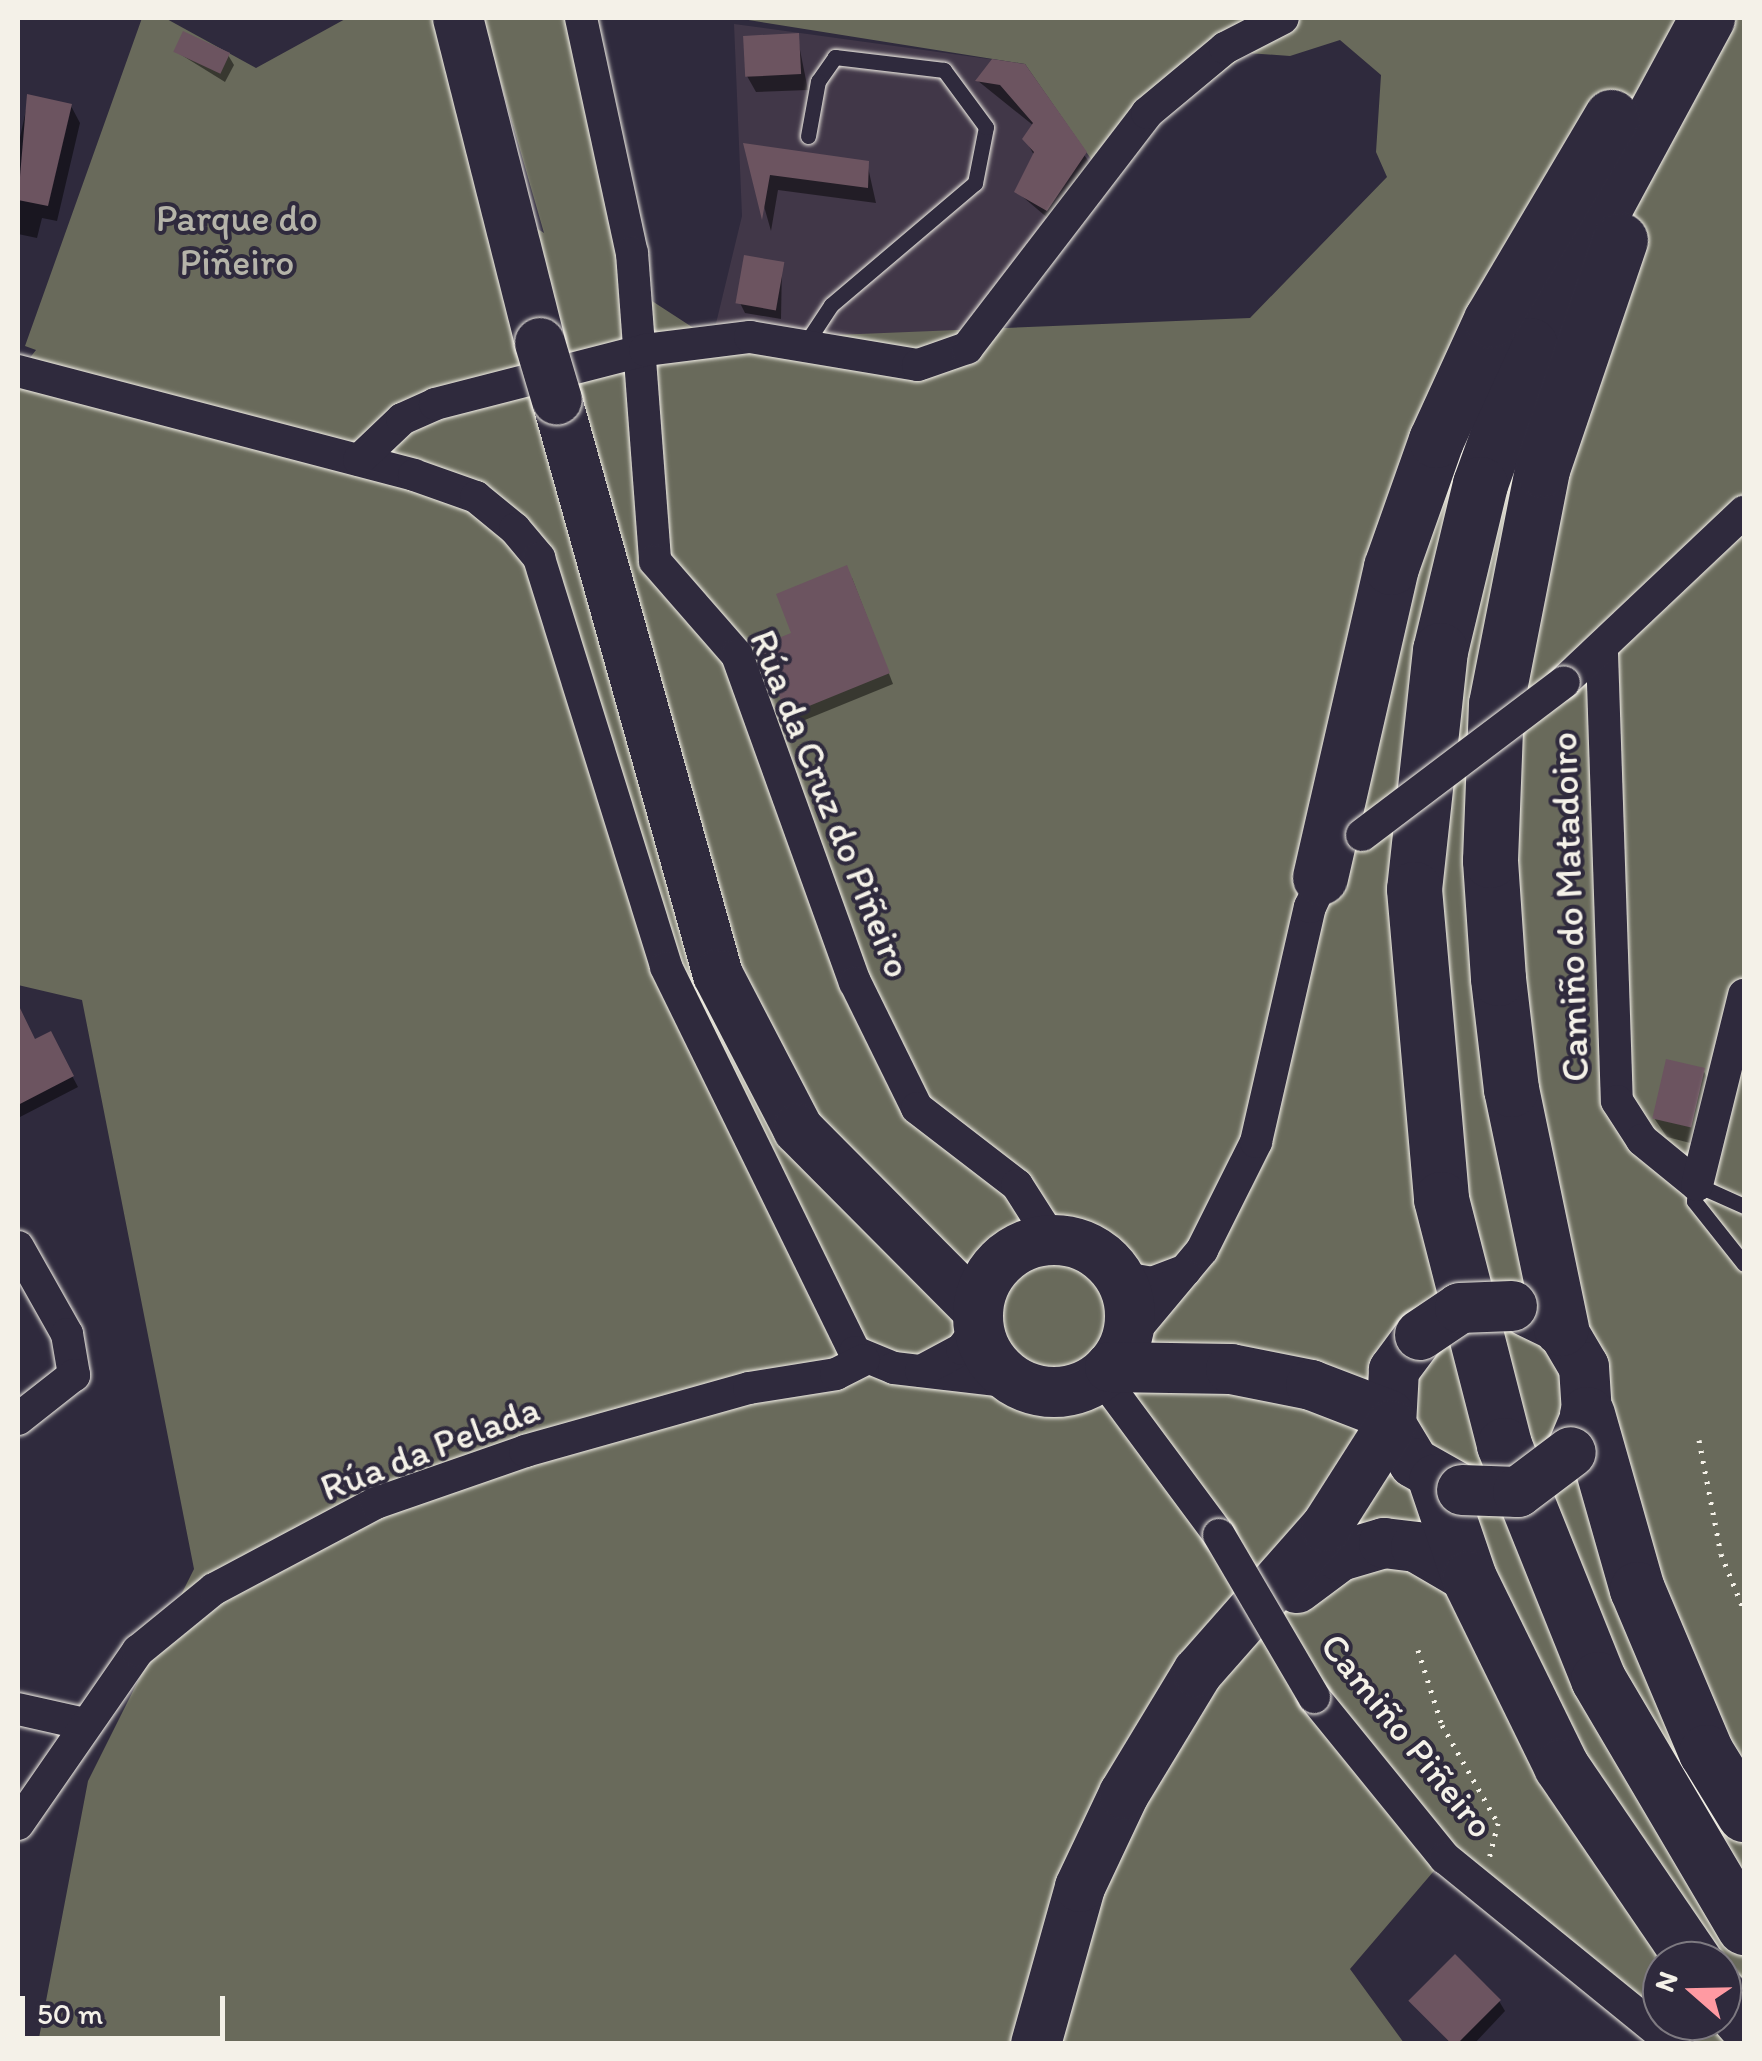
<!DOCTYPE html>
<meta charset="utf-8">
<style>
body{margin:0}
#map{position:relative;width:1762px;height:2061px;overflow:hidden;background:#2f2a3d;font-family:Itim,sans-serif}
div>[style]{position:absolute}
.built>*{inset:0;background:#413748}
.green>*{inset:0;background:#696a5b}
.shadow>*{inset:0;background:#0007}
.building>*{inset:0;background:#6c5460;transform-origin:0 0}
.path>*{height:5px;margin-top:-2.5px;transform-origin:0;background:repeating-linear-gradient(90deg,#f4f1e8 0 2.5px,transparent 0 10.5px)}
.roads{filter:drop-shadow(0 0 2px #f4f1e8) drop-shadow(0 0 2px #f4f1e8)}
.lane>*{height:15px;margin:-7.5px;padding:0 7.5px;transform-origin:7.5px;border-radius:7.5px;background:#2f2a3d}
.street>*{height:32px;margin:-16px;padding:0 16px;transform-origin:16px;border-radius:16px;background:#2f2a3d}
.primary>*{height:50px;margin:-25px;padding:0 25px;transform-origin:25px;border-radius:25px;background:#2f2a3d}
.primary>.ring{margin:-25px;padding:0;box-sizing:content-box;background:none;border:50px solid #2f2a3d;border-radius:50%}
.highway>*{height:55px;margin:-27.5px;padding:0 27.5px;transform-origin:27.5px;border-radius:27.5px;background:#2f2a3d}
.bridges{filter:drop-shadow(0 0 2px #f4f1e8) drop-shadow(0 0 2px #f4f1e8)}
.street-bridge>*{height:32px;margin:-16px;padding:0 16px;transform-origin:16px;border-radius:16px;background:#2f2a3d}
.primary-bridge>*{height:50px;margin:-25px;padding:0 25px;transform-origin:25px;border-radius:25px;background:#2f2a3d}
span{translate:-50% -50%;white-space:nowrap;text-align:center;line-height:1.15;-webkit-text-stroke:8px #2f2a3d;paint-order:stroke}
.park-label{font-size:38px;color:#b5b4a9}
.street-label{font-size:38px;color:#f4f1e8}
.frame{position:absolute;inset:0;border:20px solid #f4f1e8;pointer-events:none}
.north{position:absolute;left:1642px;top:1941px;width:100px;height:100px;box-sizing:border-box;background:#2f2a3d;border:2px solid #7e7a81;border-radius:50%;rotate:290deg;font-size:28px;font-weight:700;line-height:40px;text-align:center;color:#f4f1e8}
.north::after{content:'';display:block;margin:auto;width:35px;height:45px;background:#ff9aa2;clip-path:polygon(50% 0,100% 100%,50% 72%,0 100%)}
.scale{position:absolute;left:20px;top:1996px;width:205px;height:45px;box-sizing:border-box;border:5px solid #f4f1e8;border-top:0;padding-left:12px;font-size:30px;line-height:35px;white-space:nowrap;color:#f4f1e8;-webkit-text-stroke:8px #2f2a3d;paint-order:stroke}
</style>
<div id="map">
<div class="built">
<div style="clip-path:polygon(734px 24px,1025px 64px,1098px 169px,967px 348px,712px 340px,742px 216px)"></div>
</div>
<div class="green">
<div style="clip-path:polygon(evenodd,142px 18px,165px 18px,256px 68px,347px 18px,434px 18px,482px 193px,544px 233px,482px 18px,577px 18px,632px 288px,712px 340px,1250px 318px,1387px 177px,1376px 152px,1381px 75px,1340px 40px,1290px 56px,1247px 53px,1098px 169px,1025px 64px,736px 18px,1744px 18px,1744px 2043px,1678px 2043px,1445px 1858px,1350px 1969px,1404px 2043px,38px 2043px,88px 1781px,194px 1569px,82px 1000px,18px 985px,18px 373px,36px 350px,25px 346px,142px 18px,1662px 1961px,1722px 1961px,1722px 2021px,1662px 2021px,1662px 1961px)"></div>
</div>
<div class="shadow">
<div style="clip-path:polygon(797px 35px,808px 90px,756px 92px,747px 76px)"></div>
<div style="clip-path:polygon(175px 51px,228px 55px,234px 65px,225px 82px)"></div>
<div style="clip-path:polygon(1024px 66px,1091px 165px,1056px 225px,1017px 192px,1034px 155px,1025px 139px,1034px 126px,978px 81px)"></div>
<div style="clip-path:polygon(29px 97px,71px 106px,80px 123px,57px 221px,42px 218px,37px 238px,18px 234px,18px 146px)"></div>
<div style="clip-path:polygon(747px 146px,867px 163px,876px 203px,778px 190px,771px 231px)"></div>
<div style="clip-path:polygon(782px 264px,781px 319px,745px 313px,740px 303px)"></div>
<div style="clip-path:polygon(852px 578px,893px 684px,795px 724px,794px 635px)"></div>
<div style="clip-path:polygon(27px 1028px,35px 1042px,50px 1034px,78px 1087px,20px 1117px,18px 1032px)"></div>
<div style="clip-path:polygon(1703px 1070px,1709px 1081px,1694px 1144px,1667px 1137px,1654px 1118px)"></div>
<div style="clip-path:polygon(1412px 2001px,1499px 2001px,1505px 2011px,1474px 2044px,1451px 2044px)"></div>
</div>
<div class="building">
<div style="left:183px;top:31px;width:52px;height:23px;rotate:25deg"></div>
<div style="left:799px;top:33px;width:41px;height:56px;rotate:87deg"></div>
<div style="clip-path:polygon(992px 59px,1025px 64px,1087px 152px,1047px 211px,1014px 192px,1034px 152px,1022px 139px,1033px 123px,1000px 85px,975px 81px)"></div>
<div style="clip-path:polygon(27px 94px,72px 104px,48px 206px,18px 200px)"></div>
<div style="clip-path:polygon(743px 143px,869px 161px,868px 188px,770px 175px,762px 220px)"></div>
<div style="left:744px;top:255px;width:41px;height:49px;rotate:10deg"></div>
<div style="clip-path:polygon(847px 565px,890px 673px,787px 715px,759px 646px,791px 633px,776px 594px)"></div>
<div style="clip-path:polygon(18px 1004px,35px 1039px,51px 1031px,74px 1076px,18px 1105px)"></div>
<div style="left:1666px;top:1059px;width:40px;height:61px;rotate:13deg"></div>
<div style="left:1455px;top:1954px;width:65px;height:66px;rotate:45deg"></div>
</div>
<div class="path">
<div style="left:1699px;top:1440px;width:116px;rotate:79.1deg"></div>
<div style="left:1721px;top:1554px;width:61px;rotate:67.7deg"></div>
<div style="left:1418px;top:1650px;width:79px;rotate:72.3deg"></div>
<div style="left:1442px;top:1725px;width:113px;rotate:60.3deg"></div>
<div style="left:1498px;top:1823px;width:38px;rotate:104deg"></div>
</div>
<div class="roads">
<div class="lane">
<div style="left:804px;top:346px;width:49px;rotate:-56.6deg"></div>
<div style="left:831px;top:305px;width:189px;rotate:-40.3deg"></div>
<div style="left:975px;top:183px;width:57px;rotate:-78.9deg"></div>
<div style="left:986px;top:127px;width:71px;rotate:-126.4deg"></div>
<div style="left:944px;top:70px;width:110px;rotate:-173.2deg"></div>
<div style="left:835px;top:57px;width:29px;rotate:125deg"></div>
<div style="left:818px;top:81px;width:56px;rotate:100.3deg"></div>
<div style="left:1744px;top:1206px;width:51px;rotate:-155.9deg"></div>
<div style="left:1697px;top:1185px;width:16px;rotate:101deg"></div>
<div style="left:1694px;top:1201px;width:80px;rotate:51.6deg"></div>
</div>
<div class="street">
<div style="left:581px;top:18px;width:240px;rotate:77.8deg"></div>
<div style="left:632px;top:253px;width:309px;rotate:85.7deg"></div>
<div style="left:655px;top:561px;width:125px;rotate:48.9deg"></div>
<div style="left:737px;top:655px;width:348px;rotate:70.2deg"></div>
<div style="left:855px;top:982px;width:140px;rotate:63.8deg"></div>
<div style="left:917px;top:1108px;width:126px;rotate:37.6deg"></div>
<div style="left:1017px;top:1185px;width:65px;rotate:57.5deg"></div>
<div style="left:18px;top:371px;width:409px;rotate:14.7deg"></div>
<div style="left:414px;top:475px;width:66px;rotate:19.5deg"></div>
<div style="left:476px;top:497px;width:50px;rotate:39.4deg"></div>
<div style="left:515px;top:529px;width:38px;rotate:50deg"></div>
<div style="left:539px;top:558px;width:428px;rotate:72.7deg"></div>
<div style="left:666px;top:967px;width:429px;rotate:63.9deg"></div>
<div style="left:855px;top:1352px;width:42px;rotate:22.3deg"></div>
<div style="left:894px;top:1368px;width:121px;rotate:6.7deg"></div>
<div style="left:359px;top:460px;width:59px;rotate:-43.6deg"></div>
<div style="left:402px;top:419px;width:36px;rotate:-24deg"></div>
<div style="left:435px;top:404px;width:217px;rotate:-14.4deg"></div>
<div style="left:645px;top:350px;width:106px;rotate:-7.1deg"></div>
<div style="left:750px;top:337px;width:170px;rotate:9.5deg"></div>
<div style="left:918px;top:365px;width:52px;rotate:-19.1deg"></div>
<div style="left:967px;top:348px;width:296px;rotate:-52.5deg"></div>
<div style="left:1147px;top:113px;width:102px;rotate:-39.8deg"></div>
<div style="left:1225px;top:48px;width:65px;rotate:-27.3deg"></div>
<div style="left:1602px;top:653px;width:448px;rotate:88.1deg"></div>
<div style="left:1617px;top:1101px;width:46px;rotate:57.3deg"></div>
<div style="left:1642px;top:1140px;width:71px;rotate:39.3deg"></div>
<div style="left:1697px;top:1185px;width:196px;rotate:-76.1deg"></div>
<div style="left:1564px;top:682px;width:248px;rotate:-43.4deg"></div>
<div style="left:18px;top:1247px;width:100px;rotate:60.6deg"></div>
<div style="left:67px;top:1334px;width:42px;rotate:80.3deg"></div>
<div style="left:74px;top:1375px;width:71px;rotate:141.8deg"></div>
<div style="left:1119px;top:1277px;width:34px;rotate:10deg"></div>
<div style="left:1152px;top:1283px;width:36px;rotate:-21deg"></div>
<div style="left:1126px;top:1341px;width:119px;rotate:-50.1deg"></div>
<div style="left:1202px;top:1250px;width:121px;rotate:-63.4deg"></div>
<div style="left:1256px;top:1142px;width:241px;rotate:-77.1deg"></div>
<div style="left:1310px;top:907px;width:45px;rotate:-65.1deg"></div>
<div style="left:921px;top:1371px;width:47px;rotate:-28.2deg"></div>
<div style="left:962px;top:1349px;width:29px;rotate:-54deg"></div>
<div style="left:1101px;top:1376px;width:198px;rotate:53.4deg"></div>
<div style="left:1314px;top:1697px;width:208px;rotate:50.9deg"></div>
<div style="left:1445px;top:1858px;width:295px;rotate:39.1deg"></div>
<div style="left:18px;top:1709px;width:69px;rotate:12.6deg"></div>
<div style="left:18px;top:1824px;width:211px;rotate:-55.3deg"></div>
<div style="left:138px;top:1651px;width:98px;rotate:-39.2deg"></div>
<div style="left:214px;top:1589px;width:183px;rotate:-28deg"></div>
<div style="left:376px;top:1503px;width:158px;rotate:-19.2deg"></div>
<div style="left:525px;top:1451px;width:233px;rotate:-15.7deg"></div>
<div style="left:749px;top:1388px;width:88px;rotate:-9.1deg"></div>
<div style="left:836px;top:1374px;width:31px;rotate:-27deg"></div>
</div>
<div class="primary">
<div style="left:458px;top:18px;width:335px;rotate:75.8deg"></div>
<div style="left:557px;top:400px;width:597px;rotate:74.36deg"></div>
<div style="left:718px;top:975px;width:174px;rotate:62.5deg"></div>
<div style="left:798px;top:1129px;width:255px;rotate:45.2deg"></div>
<div class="ring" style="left:978px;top:1240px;width:102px;height:102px"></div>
<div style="left:1526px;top:1311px;width:39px;rotate:26deg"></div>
<div style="left:1561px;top:1328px;width:45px;rotate:59.5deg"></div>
<div style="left:1584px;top:1367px;width:47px;rotate:86.3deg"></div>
<div style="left:1587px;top:1414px;width:41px;rotate:112.8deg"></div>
<div style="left:1420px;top:1335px;width:44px;rotate:126.6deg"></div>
<div style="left:1394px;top:1370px;width:55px;rotate:93.1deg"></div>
<div style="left:1391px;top:1425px;width:44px;rotate:58.8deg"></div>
<div style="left:1414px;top:1463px;width:55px;rotate:29.4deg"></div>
<div style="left:1110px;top:1367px;width:121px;rotate:0.9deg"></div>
<div style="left:1231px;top:1369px;width:82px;rotate:11.3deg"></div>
<div style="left:1311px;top:1385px;width:84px;rotate:21deg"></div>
<div style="left:1297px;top:1588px;width:54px;rotate:-36.7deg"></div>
<div style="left:1340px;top:1556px;width:46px;rotate:-16.5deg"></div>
<div style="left:1384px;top:1543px;width:32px;rotate:7deg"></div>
<div style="left:1416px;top:1547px;width:61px;rotate:30.3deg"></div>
<div style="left:1036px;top:2044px;width:163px;rotate:-74.3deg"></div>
<div style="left:1080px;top:1887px;width:103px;rotate:-64.7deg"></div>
<div style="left:1124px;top:1794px;width:143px;rotate:-58.8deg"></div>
<div style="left:1198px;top:1672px;width:193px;rotate:-48.6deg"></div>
<div style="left:1326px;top:1527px;width:121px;rotate:-57.5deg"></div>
</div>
<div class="highway">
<div style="left:1707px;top:18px;width:372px;rotate:118.4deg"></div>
<div style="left:1530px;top:345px;width:148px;rotate:109.8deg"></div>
<div style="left:1480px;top:484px;width:171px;rotate:103.5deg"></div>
<div style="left:1440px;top:650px;width:240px;rotate:96.2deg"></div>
<div style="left:1414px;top:889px;width:311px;rotate:85deg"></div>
<div style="left:1441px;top:1199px;width:254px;rotate:75.6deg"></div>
<div style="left:1504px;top:1445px;width:252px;rotate:68.1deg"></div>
<div style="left:1598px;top:1679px;width:288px;rotate:59.5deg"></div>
<div style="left:1320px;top:877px;width:318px;rotate:-77.1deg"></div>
<div style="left:1391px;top:567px;width:135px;rotate:-70.5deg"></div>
<div style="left:1436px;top:440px;width:132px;rotate:-65.4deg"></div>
<div style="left:1491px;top:320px;width:236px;rotate:-59.4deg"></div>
<div style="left:1561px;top:1328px;width:244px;rotate:-101.8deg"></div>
<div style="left:1511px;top:1089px;width:112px;rotate:-96.7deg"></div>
<div style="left:1498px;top:978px;width:118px;rotate:-93.9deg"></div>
<div style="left:1490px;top:860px;width:156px;rotate:-87.8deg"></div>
<div style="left:1496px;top:704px;width:239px;rotate:-78.9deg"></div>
<div style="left:1542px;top:469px;width:242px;rotate:-71.2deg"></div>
<div style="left:1587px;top:1414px;width:182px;rotate:74.1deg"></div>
<div style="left:1637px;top:1589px;width:177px;rotate:67.1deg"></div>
<div style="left:1706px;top:1752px;width:73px;rotate:58.5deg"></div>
<div style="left:1436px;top:1481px;width:102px;rotate:71.2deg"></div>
<div style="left:1469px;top:1578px;width:209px;rotate:63.9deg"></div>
<div style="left:1561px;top:1766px;width:236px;rotate:55.7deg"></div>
<div style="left:1722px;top:1997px;width:33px;rotate:49deg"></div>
</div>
</div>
<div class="bridges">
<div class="street-bridge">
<div style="left:1362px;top:835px;width:253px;rotate:-37.1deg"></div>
<div style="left:1219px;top:1535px;width:188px;rotate:59.6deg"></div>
</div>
<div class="primary-bridge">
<div style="left:540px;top:343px;width:59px;rotate:73.4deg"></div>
<div style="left:1420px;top:1335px;width:48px;rotate:-34deg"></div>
<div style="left:1460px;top:1308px;width:52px;rotate:-2.2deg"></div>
<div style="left:1462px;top:1490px;width:56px;rotate:2deg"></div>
<div style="left:1518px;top:1492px;width:66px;rotate:-37deg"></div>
</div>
</div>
<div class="park-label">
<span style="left:237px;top:241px">Parque do<br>Piñeiro</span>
</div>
<div class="street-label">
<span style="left:830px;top:804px;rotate:68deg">Rúa da Cruz do Piñeiro</span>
<span style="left:1570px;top:907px;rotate:-92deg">Camiño do Matadoiro</span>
<span style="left:430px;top:1449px;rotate:-21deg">Rúa da Pelada</span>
<span style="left:1407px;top:1736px;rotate:51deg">Camiño Piñeiro</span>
</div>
<div class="frame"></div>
<div class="north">N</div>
<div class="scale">50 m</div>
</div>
